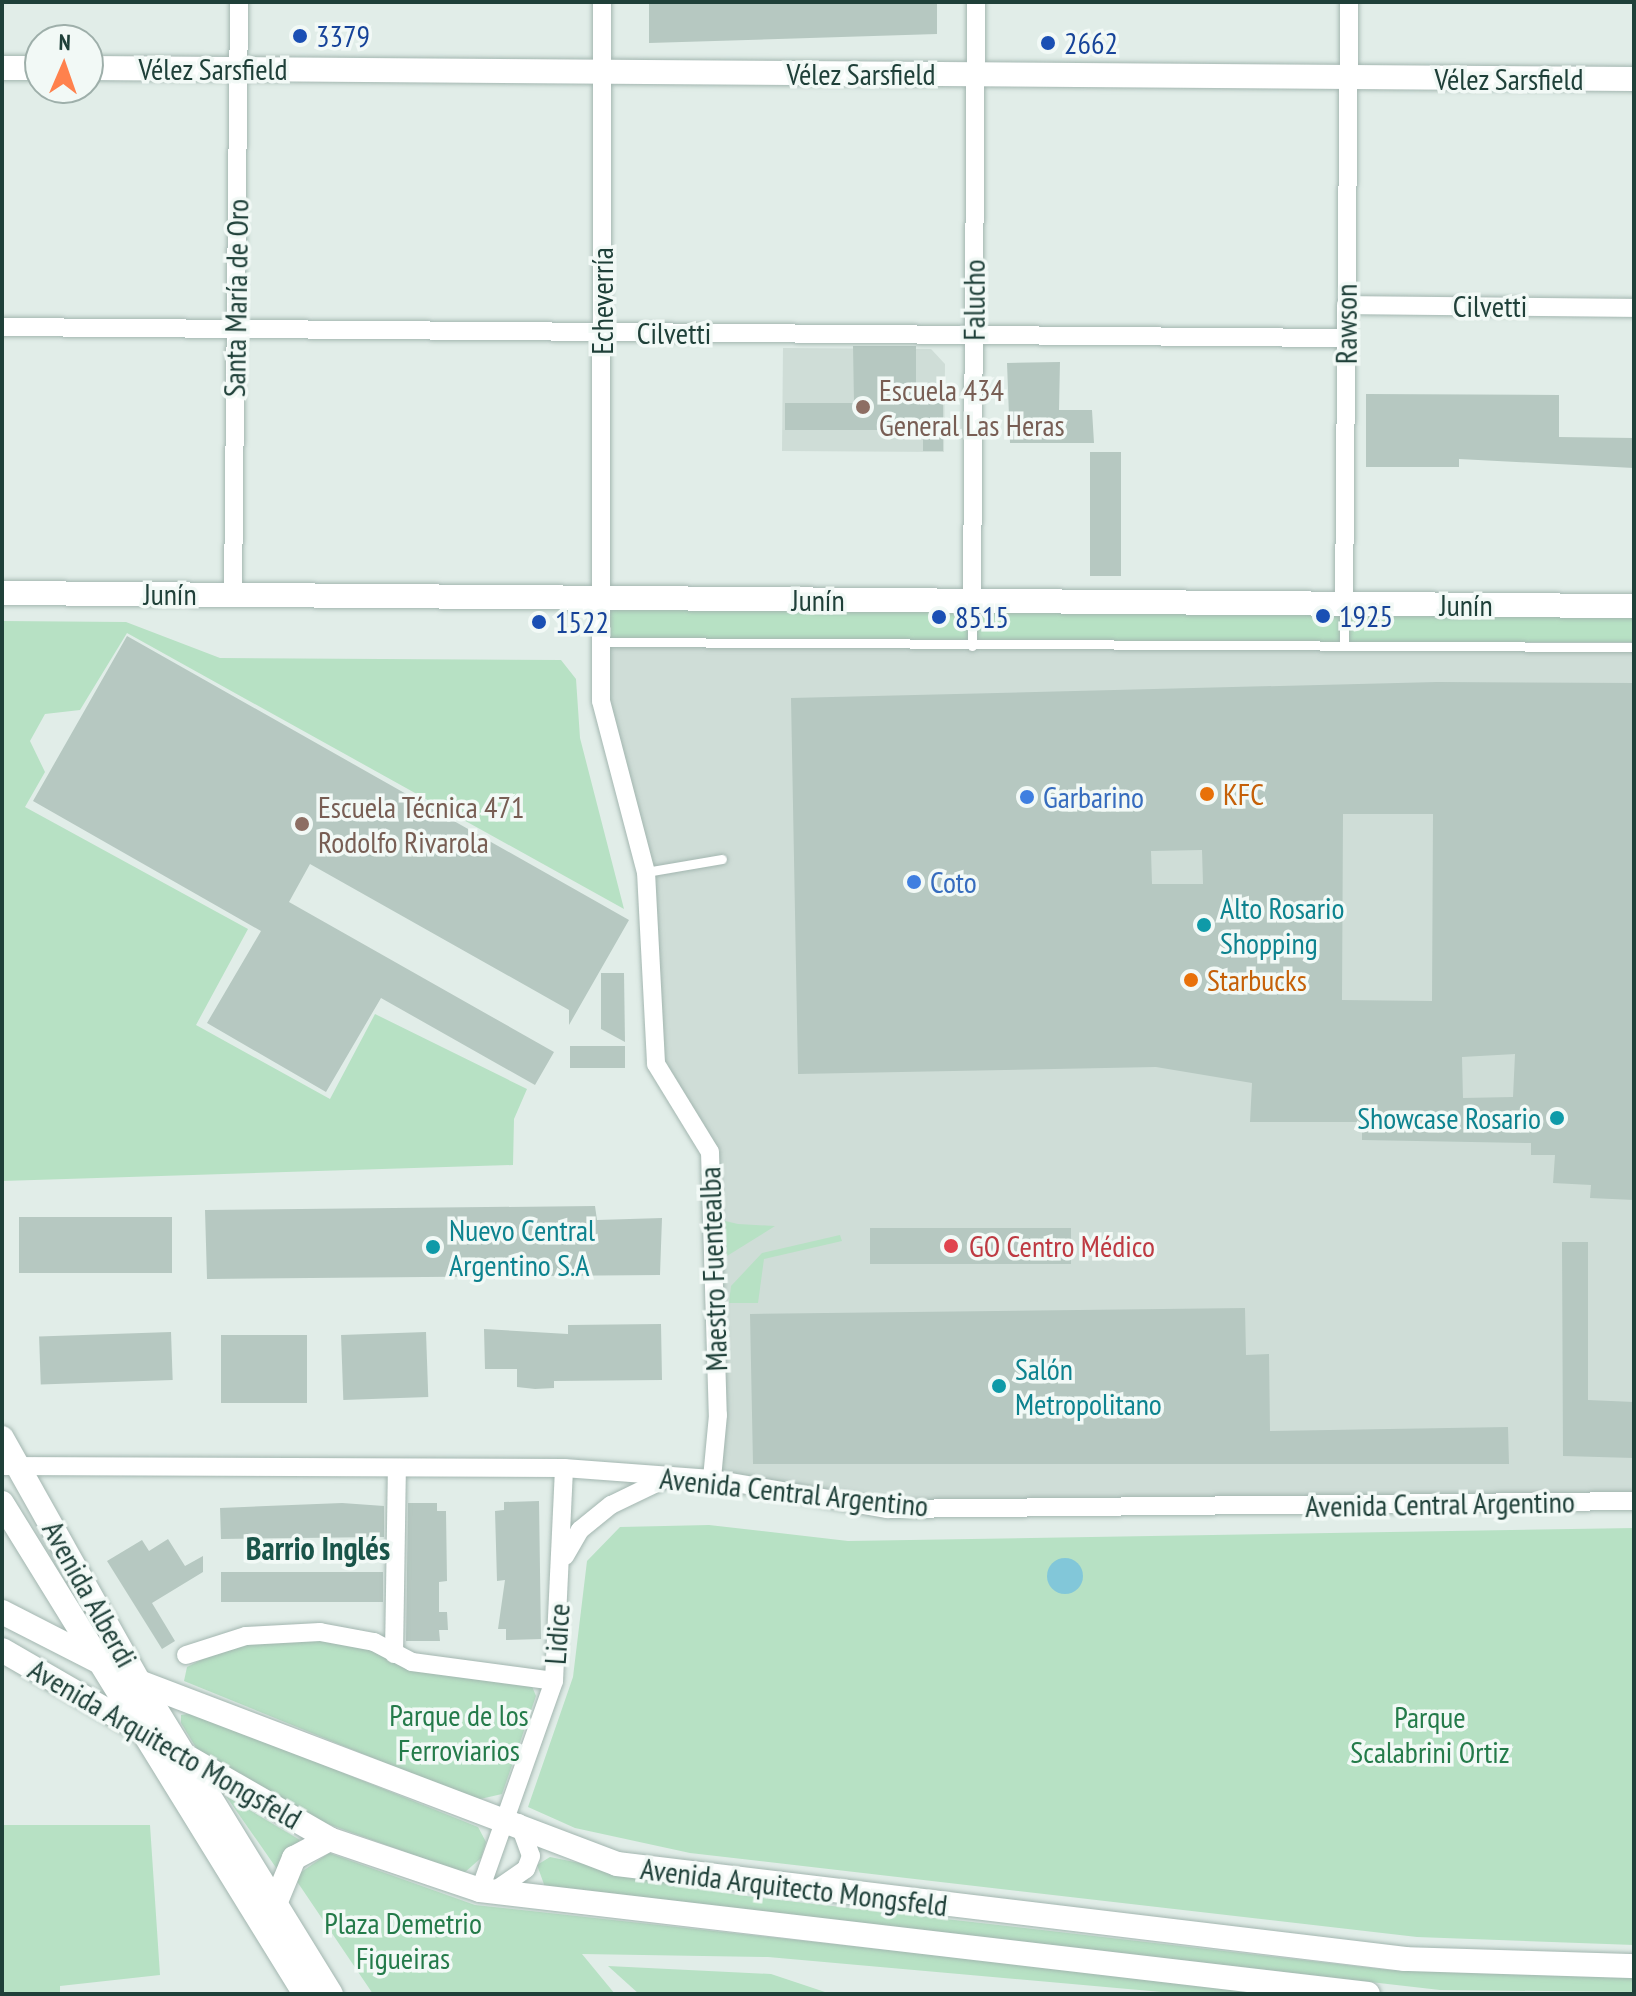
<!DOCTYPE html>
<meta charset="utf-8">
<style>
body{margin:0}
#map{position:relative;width:1636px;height:1996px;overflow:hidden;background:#e1ede8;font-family:"PT Sans Narrow",sans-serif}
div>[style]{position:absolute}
.built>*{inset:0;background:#cfddd7}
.green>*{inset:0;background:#b7e1c4;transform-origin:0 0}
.water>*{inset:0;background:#82c7d9}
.round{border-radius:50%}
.building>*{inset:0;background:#b6c8c1;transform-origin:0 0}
.roads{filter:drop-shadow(0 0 2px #a3b6b0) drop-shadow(0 0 2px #a3b6b0)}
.service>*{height:9px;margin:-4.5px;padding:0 4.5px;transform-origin:4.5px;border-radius:4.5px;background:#fff}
.minor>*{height:18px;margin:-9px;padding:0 9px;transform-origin:9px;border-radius:9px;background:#fff}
.secondary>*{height:24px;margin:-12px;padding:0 12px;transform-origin:12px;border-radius:12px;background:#fff}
.dots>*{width:22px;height:22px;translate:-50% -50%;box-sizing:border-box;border:4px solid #f2f9f6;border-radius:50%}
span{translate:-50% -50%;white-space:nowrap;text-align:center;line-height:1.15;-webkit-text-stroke:7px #f2f9f6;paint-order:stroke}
.transit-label{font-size:30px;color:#164399}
.left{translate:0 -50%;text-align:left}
.street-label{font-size:30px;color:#1f4039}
.education-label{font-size:30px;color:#785e54}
.food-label{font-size:30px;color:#c56008}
.shop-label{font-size:30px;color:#366cbe}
.culture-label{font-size:30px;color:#0d838f}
.right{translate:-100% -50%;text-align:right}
.health-label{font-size:30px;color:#be3a42}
.park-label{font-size:30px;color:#247b4a}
.neighbourhood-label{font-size:32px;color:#195449;font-weight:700}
.frame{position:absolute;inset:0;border:4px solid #1f4039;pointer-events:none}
.north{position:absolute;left:24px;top:24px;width:80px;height:80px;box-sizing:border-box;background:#f2f9f6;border:2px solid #9eafaa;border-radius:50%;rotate:2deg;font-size:22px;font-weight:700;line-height:32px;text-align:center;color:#1f4039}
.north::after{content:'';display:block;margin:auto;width:28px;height:36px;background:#ff814d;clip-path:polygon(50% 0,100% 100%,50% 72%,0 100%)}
</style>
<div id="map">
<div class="built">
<div style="clip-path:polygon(783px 348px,931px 349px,945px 364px,944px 452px,782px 451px)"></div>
<div style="clip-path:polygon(600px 642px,1634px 647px,1634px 1501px,887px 1509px,712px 1479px,710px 1152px,656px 1064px,646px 872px,602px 701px)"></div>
</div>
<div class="green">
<div style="left:600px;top:599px;width:1034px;height:43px"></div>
<div style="clip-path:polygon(2px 621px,126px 622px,220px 658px,561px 660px,576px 679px,580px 738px,624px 909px,127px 633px,80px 710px,45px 714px,30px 741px,45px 772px,25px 807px,248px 929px,196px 1025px,330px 1099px,375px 1014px,527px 1089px,514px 1119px,513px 1165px,2px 1181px)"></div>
<div style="clip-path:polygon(725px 1221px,738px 1224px,775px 1226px,727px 1256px)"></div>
<div style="clip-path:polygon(840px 1235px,842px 1241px,764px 1259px,758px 1303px,729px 1303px,731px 1286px,762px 1253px)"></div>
<div style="clip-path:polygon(709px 1525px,848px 1541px,1634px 1528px,1634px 1945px,1417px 1937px,690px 1853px,575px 1828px,528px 1807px,573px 1677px,587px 1561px,620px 1527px)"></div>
<div style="clip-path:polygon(305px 1640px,357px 1643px,531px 1684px,536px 1696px,502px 1794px,476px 1800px,184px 1681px,187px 1667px,215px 1653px,246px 1643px)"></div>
<div style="clip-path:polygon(194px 1713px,478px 1827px,486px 1842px,481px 1858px,464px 1873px,314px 1819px,198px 1751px,181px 1723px,181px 1715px)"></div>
<div style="clip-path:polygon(226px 1796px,300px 1840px,277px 1869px)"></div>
<div style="clip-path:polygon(2px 1825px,150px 1825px,160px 1975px,60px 1986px,60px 1994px,2px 1994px)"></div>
<div style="clip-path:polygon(329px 1853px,475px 1905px,1293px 1994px,1184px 1994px,768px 1957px,582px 1954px,615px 1994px,373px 1994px,294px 1877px)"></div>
<div style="clip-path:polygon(550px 1857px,737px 1895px,1389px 1970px,1634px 1978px,1634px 1992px,1440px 1990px,545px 1887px,537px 1865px)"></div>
<div style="clip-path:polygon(608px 1966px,771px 1974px,831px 1994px,639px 1994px)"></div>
</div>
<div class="water">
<div class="round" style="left:1047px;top:1558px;width:36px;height:36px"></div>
</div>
<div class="building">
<div style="clip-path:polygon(649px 2px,937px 2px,937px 34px,649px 43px)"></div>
<div style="clip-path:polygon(853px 346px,916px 346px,916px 388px,943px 398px,943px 451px,923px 451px,923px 430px,785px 430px,785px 403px,854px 403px)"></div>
<div style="clip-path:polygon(1060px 362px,1059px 410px,1092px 410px,1094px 443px,1010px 443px,1007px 363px)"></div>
<div style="clip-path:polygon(1366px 394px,1559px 395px,1559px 437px,1634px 438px,1634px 468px,1459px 459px,1459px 467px,1366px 467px)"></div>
<div style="left:1090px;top:452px;width:31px;height:124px"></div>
<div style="clip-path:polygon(127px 636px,629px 920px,569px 1025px,569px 1010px,310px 864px,289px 902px,554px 1052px,535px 1085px,381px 998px,326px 1092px,207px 1023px,261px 931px,33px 801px)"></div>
<div style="clip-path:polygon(evenodd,1437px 682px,1634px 683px,1634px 1200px,1590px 1198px,1591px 1185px,1553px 1183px,1555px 1155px,1531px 1155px,1531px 1143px,1362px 1140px,1362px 1122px,1250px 1122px,1252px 1083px,1156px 1067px,798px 1074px,791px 698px,1437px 682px,1343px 814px,1433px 814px,1432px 1001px,1342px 1000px,1343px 814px,1437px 682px,1202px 850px,1203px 884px,1152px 884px,1151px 851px,1202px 850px,1437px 682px,1515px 1054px,1513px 1097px,1463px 1098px,1462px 1057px,1515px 1054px)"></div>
<div style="clip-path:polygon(601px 973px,624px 973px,625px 1042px,601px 1029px)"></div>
<div style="left:570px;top:1046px;width:55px;height:22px"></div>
<div style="clip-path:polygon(595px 1206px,597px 1220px,662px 1218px,660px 1275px,207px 1279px,205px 1210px)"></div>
<div style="left:19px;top:1217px;width:153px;height:56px"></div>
<div style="left:1071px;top:1228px;width:36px;height:201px;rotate:90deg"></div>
<div style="clip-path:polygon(1562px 1242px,1588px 1242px,1588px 1400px,1634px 1402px,1634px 1458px,1563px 1456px)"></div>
<div style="clip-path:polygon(1245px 1308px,1246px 1355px,1269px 1354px,1270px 1431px,1508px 1427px,1509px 1464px,753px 1464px,750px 1314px)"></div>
<div style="clip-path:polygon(661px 1324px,662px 1380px,554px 1381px,554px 1388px,535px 1389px,517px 1387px,517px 1369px,485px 1369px,484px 1329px,568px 1334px,568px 1325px)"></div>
<div style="left:171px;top:1332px;width:48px;height:132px;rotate:88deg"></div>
<div style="left:426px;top:1332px;width:65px;height:85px;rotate:88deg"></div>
<div style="left:221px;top:1335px;width:86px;height:68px"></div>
<div style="clip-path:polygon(539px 1501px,541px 1639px,506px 1640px,506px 1629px,498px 1629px,505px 1580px,497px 1581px,495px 1511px,504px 1510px,504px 1502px)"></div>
<div style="clip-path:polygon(342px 1503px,384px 1506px,384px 1537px,221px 1539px,220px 1508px)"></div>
<div style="clip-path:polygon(408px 1503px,437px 1503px,437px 1511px,446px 1511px,447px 1581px,439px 1582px,439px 1612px,447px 1612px,448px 1630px,439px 1630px,440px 1641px,406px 1641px)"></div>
<div style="clip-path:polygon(168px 1539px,185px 1566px,203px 1556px,203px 1572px,152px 1603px,175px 1641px,162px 1649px,107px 1561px,142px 1540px,149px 1551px)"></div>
<div style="left:383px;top:1572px;width:30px;height:162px;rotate:90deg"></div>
</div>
<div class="roads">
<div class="service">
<div style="left:601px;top:642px;width:1033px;rotate:0.28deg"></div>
<div style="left:972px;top:646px;width:44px;rotate:-90deg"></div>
<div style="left:1344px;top:646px;width:41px;rotate:-90deg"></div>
<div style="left:646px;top:872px;width:77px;rotate:-9.7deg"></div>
</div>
<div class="minor">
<div style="left:602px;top:2px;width:699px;rotate:90.08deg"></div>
<div style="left:601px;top:701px;width:177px;rotate:75.3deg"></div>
<div style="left:646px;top:872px;width:192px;rotate:87deg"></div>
<div style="left:656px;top:1064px;width:103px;rotate:58.5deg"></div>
<div style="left:710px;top:1152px;width:263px;rotate:88.3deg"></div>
<div style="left:718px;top:1415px;width:64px;rotate:95.4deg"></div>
<div style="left:1346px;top:305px;width:288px;rotate:0.6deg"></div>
<div style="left:2px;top:327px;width:1344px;rotate:0.47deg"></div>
<div style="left:233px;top:595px;width:593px;rotate:-89.42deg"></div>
<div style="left:972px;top:602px;width:600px;rotate:-89.62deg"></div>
<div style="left:1344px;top:605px;width:603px;rotate:-89.52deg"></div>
<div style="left:2px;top:1466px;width:562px;rotate:0.2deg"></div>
<div style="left:564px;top:1468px;width:148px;rotate:4.3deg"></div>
<div style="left:712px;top:1479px;width:178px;rotate:9.7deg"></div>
<div style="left:887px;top:1509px;width:747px;rotate:-0.61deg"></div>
<div style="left:565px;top:1556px;width:30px;rotate:-60deg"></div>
<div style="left:580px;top:1530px;width:40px;rotate:-39deg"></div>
<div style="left:611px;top:1505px;width:60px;rotate:-25.7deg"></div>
<div style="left:394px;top:1654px;width:185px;rotate:-89.1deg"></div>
<div style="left:186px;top:1655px;width:63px;rotate:-17.6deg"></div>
<div style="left:246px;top:1636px;width:74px;rotate:-3.1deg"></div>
<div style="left:320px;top:1632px;width:55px;rotate:10.5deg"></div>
<div style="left:374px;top:1642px;width:43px;rotate:27.8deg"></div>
<div style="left:412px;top:1662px;width:143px;rotate:7.6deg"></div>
<div style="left:480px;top:1890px;width:222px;rotate:-70.5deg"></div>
<div style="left:554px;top:1681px;width:213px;rotate:-87.3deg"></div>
<div style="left:493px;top:1892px;width:40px;rotate:-34.9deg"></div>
<div style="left:526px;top:1869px;width:14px;rotate:-69deg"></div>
<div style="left:531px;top:1856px;width:35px;rotate:-110deg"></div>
</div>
<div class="secondary">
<div style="left:2px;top:68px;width:38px"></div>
<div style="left:88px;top:68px;width:1546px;rotate:0.41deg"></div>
<div style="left:2px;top:593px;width:1632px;rotate:0.46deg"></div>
<div style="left:2px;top:1438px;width:280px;rotate:60.7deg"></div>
<div style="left:139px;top:1682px;width:366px;rotate:58.4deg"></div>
<div style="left:2px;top:1503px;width:577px;rotate:58.32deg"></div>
<div style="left:2px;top:1612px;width:154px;rotate:27.1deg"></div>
<div style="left:139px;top:1682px;width:511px;rotate:20.84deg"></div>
<div style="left:617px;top:1864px;width:794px;rotate:6.87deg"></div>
<div style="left:1405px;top:1959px;width:229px;rotate:1.8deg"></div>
<div style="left:2px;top:1650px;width:378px;rotate:30deg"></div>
<div style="left:329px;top:1839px;width:159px;rotate:18.7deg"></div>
<div style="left:480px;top:1890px;width:894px;rotate:6.68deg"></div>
<div style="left:275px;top:1904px;width:50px;rotate:-67.6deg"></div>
<div style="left:294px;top:1858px;width:40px;rotate:-28deg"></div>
</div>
</div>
<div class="dots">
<div style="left:300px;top:36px;background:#1a4fb4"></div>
<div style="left:1048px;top:43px;background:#1a4fb4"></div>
<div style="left:863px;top:407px;background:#8d6e63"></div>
<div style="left:1323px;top:616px;background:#1a4fb4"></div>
<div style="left:939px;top:617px;background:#1a4fb4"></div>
<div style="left:539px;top:622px;background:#1a4fb4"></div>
<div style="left:1207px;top:794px;background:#e8710a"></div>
<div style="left:1027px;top:797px;background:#3f7fe0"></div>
<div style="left:302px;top:824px;background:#8d6e63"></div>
<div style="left:914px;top:882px;background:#3f7fe0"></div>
<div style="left:1204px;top:925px;background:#0f9aa8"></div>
<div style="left:1191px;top:980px;background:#e8710a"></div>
<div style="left:1557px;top:1118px;background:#0f9aa8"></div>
<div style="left:951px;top:1246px;background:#e0444e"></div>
<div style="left:433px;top:1247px;background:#0f9aa8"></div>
<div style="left:999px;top:1386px;background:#0f9aa8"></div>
</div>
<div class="transit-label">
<span class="left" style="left:316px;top:36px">3379</span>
<span class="left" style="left:1064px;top:43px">2662</span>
<span class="left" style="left:1339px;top:616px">1925</span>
<span class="left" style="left:955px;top:617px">8515</span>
<span class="left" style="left:555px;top:622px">1522</span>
</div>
<div class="street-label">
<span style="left:213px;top:69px">Vélez Sarsfield</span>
<span style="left:861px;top:74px">Vélez Sarsfield</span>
<span style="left:1509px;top:79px">Vélez Sarsfield</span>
<span style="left:236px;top:298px;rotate:-89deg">Santa María de Oro</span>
<span style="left:974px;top:300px;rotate:-90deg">Falucho</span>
<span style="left:602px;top:301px;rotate:-90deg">Echeverría</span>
<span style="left:1490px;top:306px">Cilvetti</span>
<span style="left:1346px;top:324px;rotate:-90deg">Rawson</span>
<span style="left:674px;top:333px">Cilvetti</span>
<span style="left:170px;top:594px">Junín</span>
<span style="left:818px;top:600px">Junín</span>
<span style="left:1466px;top:605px">Junín</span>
<span style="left:713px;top:1269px;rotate:-92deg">Maestro Fuentealba</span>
<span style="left:794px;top:1492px;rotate:6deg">Avenida Central Argentino</span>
<span style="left:1440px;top:1504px;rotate:-1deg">Avenida Central Argentino</span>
<span style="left:90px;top:1594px;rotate:61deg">Avenida Alberdi</span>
<span style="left:557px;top:1634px;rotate:-86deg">Lidice</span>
<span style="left:165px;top:1744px;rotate:30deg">Avenida Arquitecto Mongsfeld</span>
<span style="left:794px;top:1887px;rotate:7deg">Avenida Arquitecto Mongsfeld</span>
</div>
<div class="education-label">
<span class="left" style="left:879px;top:407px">Escuela 434<br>General Las Heras</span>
<span class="left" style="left:318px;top:824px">Escuela Técnica 471<br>Rodolfo Rivarola</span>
</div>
<div class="food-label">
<span class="left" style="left:1223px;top:794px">KFC</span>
<span class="left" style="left:1207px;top:980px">Starbucks</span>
</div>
<div class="shop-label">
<span class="left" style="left:1043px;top:797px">Garbarino</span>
<span class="left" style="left:930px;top:882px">Coto</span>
</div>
<div class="culture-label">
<span class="left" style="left:1220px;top:925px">Alto Rosario<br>Shopping</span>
<span class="right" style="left:1541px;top:1118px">Showcase Rosario</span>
<span class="left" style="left:449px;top:1247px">Nuevo Central<br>Argentino S.A</span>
<span class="left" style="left:1015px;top:1386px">Salón<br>Metropolitano</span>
</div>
<div class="health-label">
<span class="left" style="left:969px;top:1246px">GO Centro Médico</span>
</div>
<div class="park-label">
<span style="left:459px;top:1732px">Parque de los<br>Ferroviarios</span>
<span style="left:1430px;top:1734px">Parque<br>Scalabrini Ortiz</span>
<span style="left:403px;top:1940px">Plaza Demetrio<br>Figueiras</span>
</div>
<div class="neighbourhood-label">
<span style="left:318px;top:1548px">Barrio Inglés</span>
</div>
<div class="frame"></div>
<div class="north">N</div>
</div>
